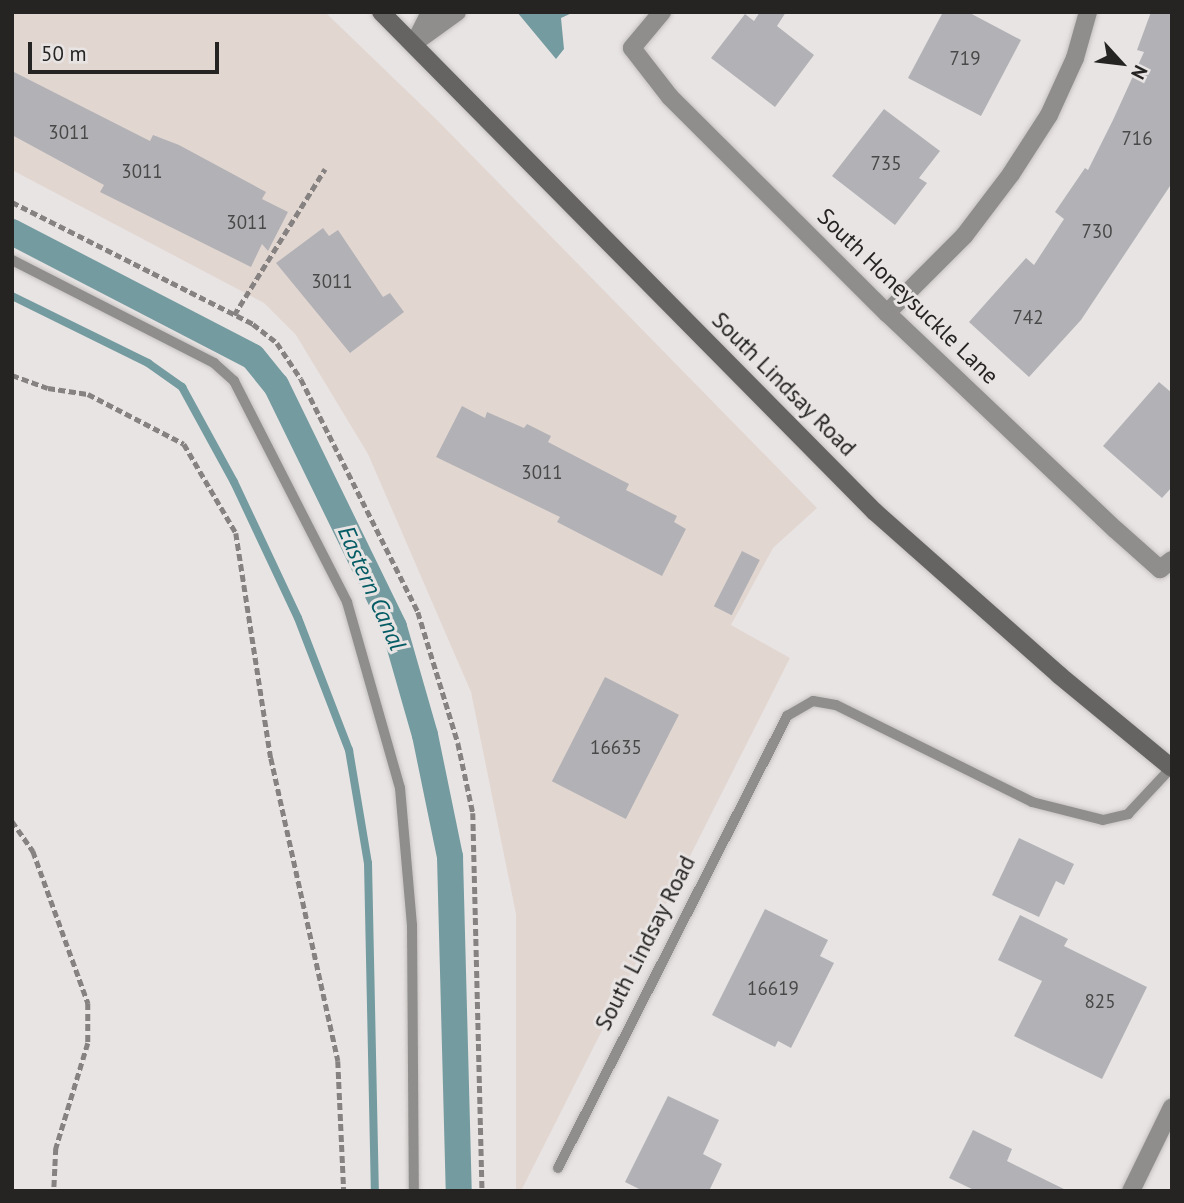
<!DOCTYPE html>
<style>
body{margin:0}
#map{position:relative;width:1184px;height:1203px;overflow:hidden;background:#e8e4e3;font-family:"PT Sans",sans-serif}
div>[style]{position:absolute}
.built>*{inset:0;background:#e2d6d1}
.water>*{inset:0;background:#749ba0}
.stream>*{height:8px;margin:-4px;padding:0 4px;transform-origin:4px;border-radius:4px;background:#749ba0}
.canal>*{height:26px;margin:-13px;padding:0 13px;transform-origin:13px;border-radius:13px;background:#749ba0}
.building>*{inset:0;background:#b2b2b6;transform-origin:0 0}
.path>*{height:4.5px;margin-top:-2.25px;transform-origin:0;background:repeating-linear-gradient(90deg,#858281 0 7px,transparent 0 10.5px)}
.roads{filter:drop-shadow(0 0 2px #c5c1c0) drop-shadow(0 0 2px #c5c1c0)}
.lane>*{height:10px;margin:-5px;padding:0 5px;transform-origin:5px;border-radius:5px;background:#8f8e8d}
.street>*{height:18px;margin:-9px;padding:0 9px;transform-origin:9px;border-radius:9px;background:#8f8e8d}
.secondary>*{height:18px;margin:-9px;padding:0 9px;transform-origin:9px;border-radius:9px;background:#666463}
span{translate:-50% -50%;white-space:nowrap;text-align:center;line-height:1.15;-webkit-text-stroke:6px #e8e4e3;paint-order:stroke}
.number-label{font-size:19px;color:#484848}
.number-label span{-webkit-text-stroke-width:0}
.street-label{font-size:23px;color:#252423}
.water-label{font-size:24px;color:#065c65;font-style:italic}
.frame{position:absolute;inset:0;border:14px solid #252423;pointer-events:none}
.north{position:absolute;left:1086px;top:28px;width:70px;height:70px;-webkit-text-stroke:5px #e8e4e3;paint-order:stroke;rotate:117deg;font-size:19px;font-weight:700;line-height:28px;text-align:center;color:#252423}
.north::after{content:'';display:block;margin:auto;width:24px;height:32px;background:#252423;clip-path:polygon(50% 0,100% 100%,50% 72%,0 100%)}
.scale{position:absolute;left:28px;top:42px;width:191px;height:32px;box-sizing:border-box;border:4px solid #252423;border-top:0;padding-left:9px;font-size:21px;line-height:24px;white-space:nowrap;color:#252423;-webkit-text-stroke:5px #e8e4e3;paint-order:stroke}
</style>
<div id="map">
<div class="built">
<div style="clip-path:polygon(12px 12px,325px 12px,438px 121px,817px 508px,773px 548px,731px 625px,790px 658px,521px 1191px,516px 1191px,516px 914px,471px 692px,368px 454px,296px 335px,264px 303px,12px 170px)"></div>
</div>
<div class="water">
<div style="clip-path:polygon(517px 12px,574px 12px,561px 18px,564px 49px,556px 59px)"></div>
</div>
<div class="stream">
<div style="left:12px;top:296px;width:152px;rotate:26.2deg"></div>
<div style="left:148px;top:363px;width:42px;rotate:35.2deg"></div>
<div style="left:182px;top:387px;width:108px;rotate:61.3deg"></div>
<div style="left:234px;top:482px;width:150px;rotate:64.8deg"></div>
<div style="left:298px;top:618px;width:142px;rotate:68.9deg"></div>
<div style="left:349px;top:750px;width:115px;rotate:80.5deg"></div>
<div style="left:368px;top:863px;width:328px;rotate:88.8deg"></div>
</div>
<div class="canal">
<div style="left:12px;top:232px;width:271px;rotate:27.4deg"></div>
<div style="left:253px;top:357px;width:36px;rotate:51deg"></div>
<div style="left:276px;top:385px;width:269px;rotate:64deg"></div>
<div style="left:394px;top:627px;width:112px;rotate:74deg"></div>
<div style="left:425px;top:735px;width:125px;rotate:78.4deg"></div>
<div style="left:450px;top:857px;width:334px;rotate:88.5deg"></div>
</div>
<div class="building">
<div style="clip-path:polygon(760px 12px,786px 12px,777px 26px,814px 55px,775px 107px,711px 58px,745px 14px,754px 21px)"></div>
<div style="clip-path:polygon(943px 12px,968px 12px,1021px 40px,981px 116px,908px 78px)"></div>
<div style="clip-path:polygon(1151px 12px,1172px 12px,1172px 183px,1081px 320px,1029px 377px,969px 322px,1026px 258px,1034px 265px,1064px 219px,1055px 212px,1085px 168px,1088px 170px,1113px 120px,1144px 52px,1137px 50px)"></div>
<div style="clip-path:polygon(12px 71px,150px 141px,153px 135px,179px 145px,266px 192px,262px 199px,288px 212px,268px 251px,262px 244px,251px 267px,100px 192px,104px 185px,12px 135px)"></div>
<div style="clip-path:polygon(884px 109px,940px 151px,919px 178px,927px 183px,895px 225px,832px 176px)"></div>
<div style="clip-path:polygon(323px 228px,329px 236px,338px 230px,383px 297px,390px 293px,404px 312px,350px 353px,276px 263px)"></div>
<div style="clip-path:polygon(1159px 382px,1172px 393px,1172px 487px,1162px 498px,1103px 446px)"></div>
<div style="clip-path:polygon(462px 406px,485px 418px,487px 412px,524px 428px,527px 424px,551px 436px,548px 442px,629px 484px,626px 490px,677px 516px,674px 522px,686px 529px,662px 576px,557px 522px,560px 517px,436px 457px)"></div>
<div style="left:742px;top:551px;width:20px;height:62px;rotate:27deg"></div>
<div style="left:605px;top:677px;width:83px;height:117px;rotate:27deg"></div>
<div style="clip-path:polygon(1019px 838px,1074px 864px,1064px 885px,1056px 881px,1039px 917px,992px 895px)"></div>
<div style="clip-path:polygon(765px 909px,828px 940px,820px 956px,834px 963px,791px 1048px,778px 1041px,775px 1047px,712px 1015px)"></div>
<div style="clip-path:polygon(1020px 915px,1068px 939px,1064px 946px,1147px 987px,1102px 1079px,1014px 1036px,1042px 981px,998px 960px)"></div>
<div style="clip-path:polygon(668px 1096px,719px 1120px,703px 1154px,722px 1164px,709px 1191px,643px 1191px,625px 1182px)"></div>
<div style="clip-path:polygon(973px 1130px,1012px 1149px,1007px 1161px,1068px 1191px,976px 1191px,949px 1178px)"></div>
</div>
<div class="path">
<div style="left:12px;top:202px;width:270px;rotate:26.8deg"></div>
<div style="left:253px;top:324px;width:31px;rotate:38deg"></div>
<div style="left:277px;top:343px;width:43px;rotate:56.3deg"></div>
<div style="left:301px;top:379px;width:261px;rotate:63.3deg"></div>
<div style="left:418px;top:612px;width:137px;rotate:73deg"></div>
<div style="left:458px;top:743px;width:72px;rotate:77.9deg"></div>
<div style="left:473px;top:813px;width:378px;rotate:88.6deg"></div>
<div style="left:234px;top:315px;width:172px;rotate:-58.1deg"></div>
<div style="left:12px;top:375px;width:38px;rotate:20deg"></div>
<div style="left:48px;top:388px;width:40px;rotate:8.5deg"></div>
<div style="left:88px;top:394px;width:108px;rotate:27.5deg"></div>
<div style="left:184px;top:444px;width:103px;rotate:59.7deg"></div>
<div style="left:236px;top:533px;width:228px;rotate:81.2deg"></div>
<div style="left:271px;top:758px;width:310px;rotate:77.5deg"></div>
<div style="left:338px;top:1061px;width:130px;rotate:87.4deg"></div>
<div style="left:12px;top:821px;width:37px;rotate:55deg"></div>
<div style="left:33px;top:851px;width:162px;rotate:70.1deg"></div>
<div style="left:88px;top:1003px;width:40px;rotate:90deg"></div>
<div style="left:88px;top:1043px;width:110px;rotate:106.9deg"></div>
<div style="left:56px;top:1148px;width:43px;rotate:92.7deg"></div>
</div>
<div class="roads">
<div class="lane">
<div style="left:12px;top:260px;width:227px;rotate:27deg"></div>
<div style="left:214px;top:363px;width:27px;rotate:42deg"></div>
<div style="left:234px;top:381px;width:248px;rotate:62.9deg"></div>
<div style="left:347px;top:602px;width:193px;rotate:74.1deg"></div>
<div style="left:400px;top:788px;width:138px;rotate:85deg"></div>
<div style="left:412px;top:925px;width:266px;rotate:89.6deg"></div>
<div style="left:558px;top:1168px;width:507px;rotate:-63.13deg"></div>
<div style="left:787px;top:716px;width:30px;rotate:-30deg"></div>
<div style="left:813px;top:701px;width:23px;rotate:10deg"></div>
<div style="left:836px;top:705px;width:219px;rotate:26.3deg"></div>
<div style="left:1032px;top:802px;width:73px;rotate:14.2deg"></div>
<div style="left:1103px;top:820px;width:26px;rotate:-13deg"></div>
<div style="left:1128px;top:814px;width:63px;rotate:-46.9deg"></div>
</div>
<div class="street">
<div style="left:662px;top:12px;width:47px;rotate:129.8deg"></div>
<div style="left:632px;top:48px;width:62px;rotate:52.2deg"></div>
<div style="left:670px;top:97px;width:306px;rotate:44.9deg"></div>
<div style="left:887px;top:313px;width:315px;rotate:43.5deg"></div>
<div style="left:1116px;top:530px;width:59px;rotate:41.6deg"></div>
<div style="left:1160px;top:569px;width:15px;rotate:-37deg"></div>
<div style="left:416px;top:40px;width:31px;rotate:-63deg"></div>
<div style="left:414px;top:43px;width:53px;rotate:-35.8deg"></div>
<div style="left:887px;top:313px;width:109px;rotate:-45deg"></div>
<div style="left:964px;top:236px;width:78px;rotate:-52.8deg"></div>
<div style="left:1011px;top:174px;width:70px;rotate:-57.2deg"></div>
<div style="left:1049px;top:115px;width:63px;rotate:-65.5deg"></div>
<div style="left:1075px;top:58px;width:48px;rotate:-74.2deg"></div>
<div style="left:1131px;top:1191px;width:93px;rotate:-64deg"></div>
</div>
<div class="secondary">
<div style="left:381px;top:12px;width:703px;rotate:45.35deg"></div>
<div style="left:875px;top:512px;width:246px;rotate:41.5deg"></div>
<div style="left:1059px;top:675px;width:146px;rotate:39.5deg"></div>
</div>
</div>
<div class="number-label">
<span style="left:965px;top:59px">719</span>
<span style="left:69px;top:133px">3011</span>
<span style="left:1137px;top:139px">716</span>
<span style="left:886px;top:164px">735</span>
<span style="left:142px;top:172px">3011</span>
<span style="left:247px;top:223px">3011</span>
<span style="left:1097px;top:232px">730</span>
<span style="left:332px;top:282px">3011</span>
<span style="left:1028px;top:318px">742</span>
<span style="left:542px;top:473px">3011</span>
<span style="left:616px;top:748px">16635</span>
<span style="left:773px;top:989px">16619</span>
<span style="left:1100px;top:1002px">825</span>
</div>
<div class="street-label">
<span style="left:908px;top:296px;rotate:44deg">South Honeysuckle Lane</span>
<span style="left:784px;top:384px;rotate:45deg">South Lindsay Road</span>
<span style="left:645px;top:943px;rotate:-63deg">South Lindsay Road</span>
</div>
<div class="water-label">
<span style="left:372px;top:588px;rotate:66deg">Eastern Canal</span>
</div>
<div class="frame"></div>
<div class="north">N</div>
<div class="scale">50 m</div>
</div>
